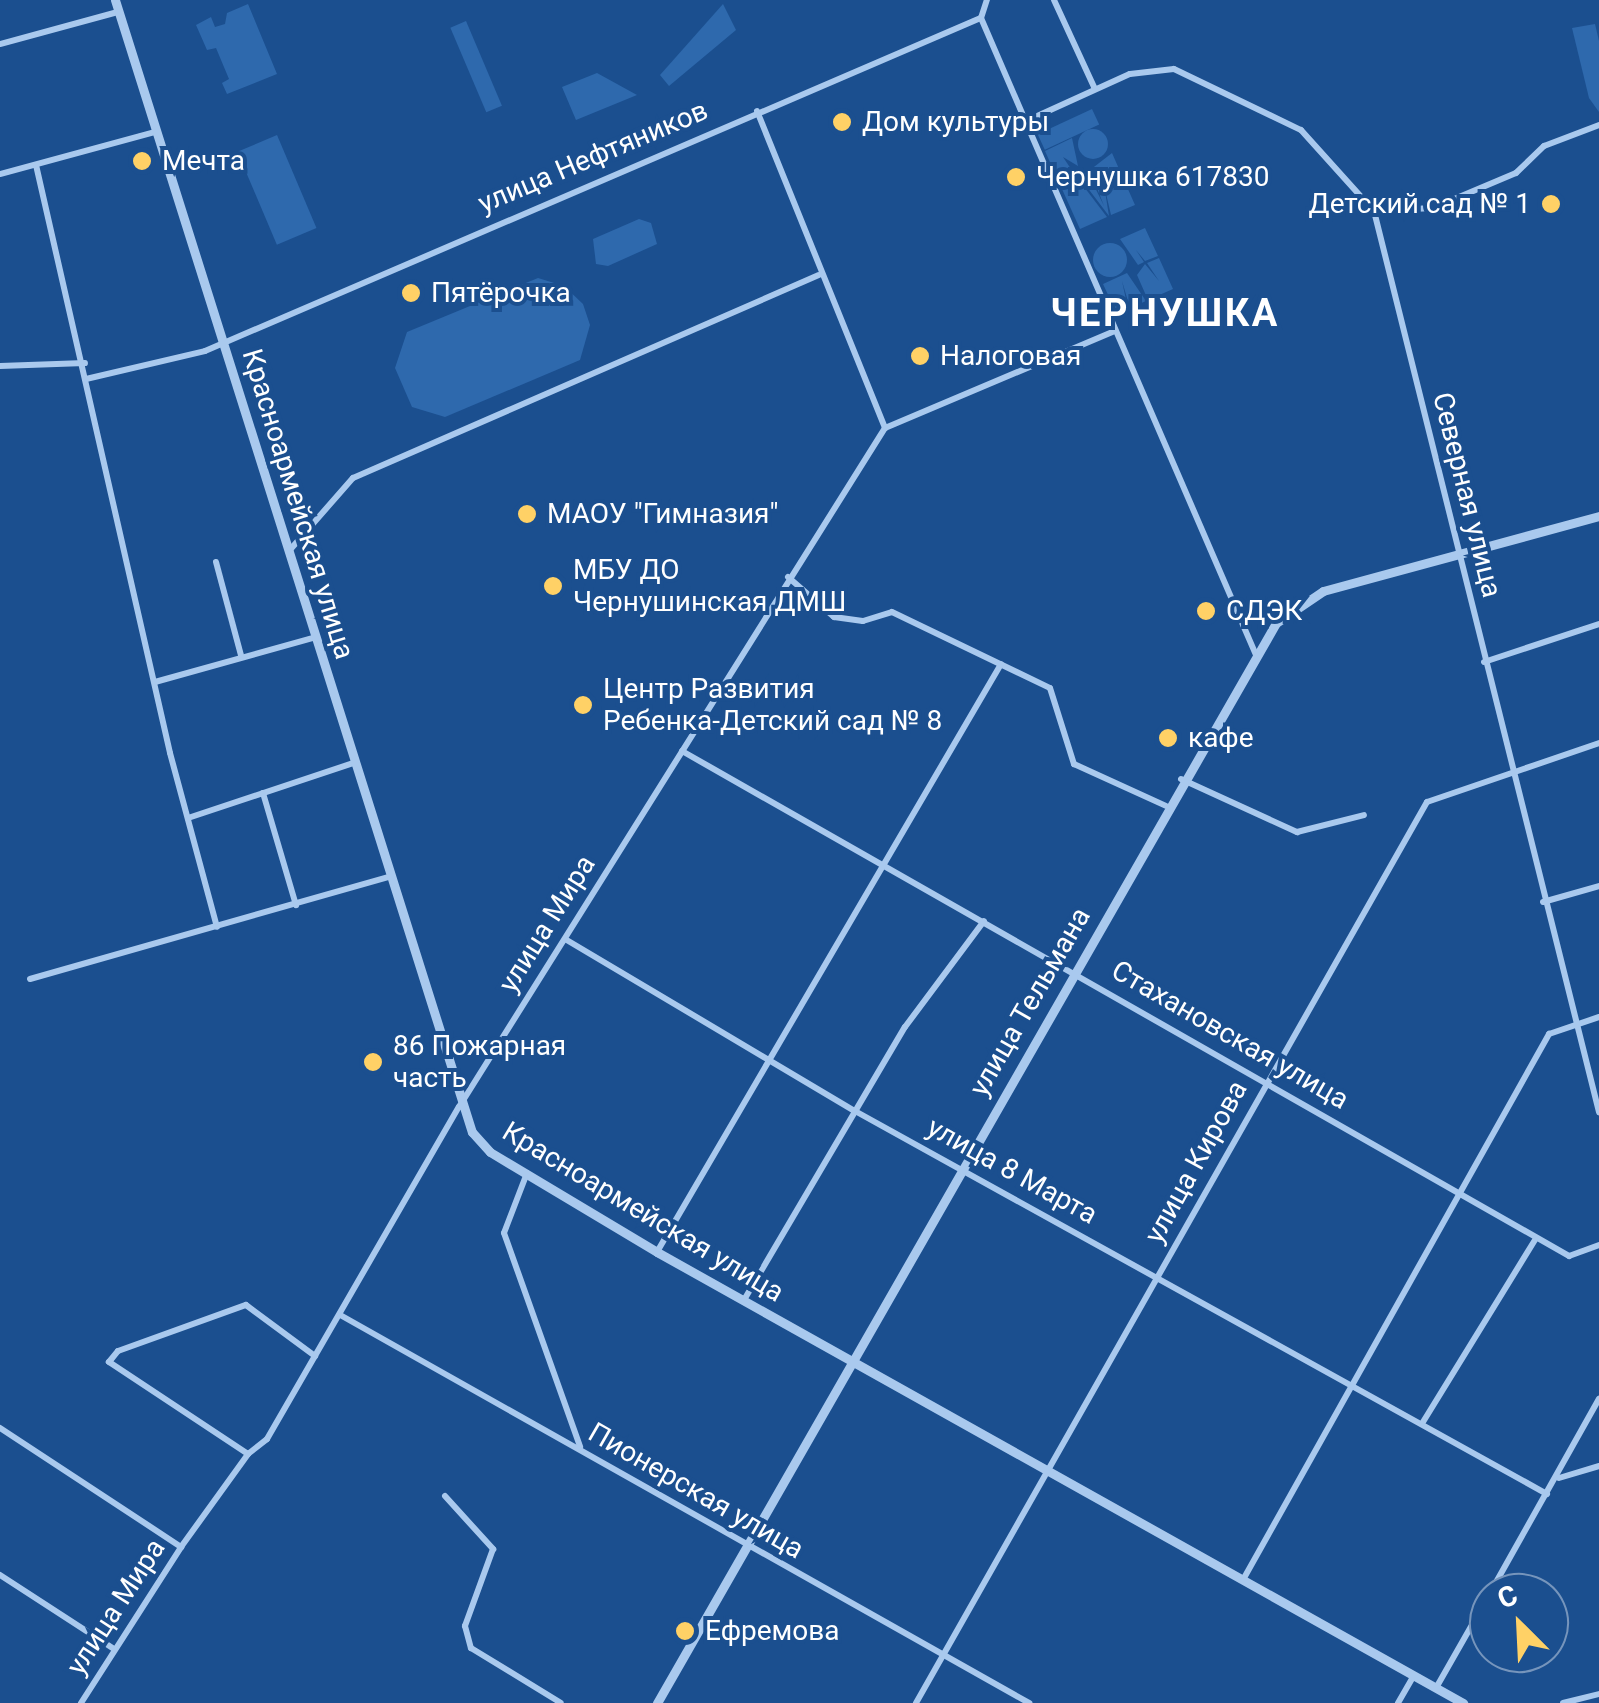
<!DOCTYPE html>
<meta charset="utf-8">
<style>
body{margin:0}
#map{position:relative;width:1599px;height:1703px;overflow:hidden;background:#1b4f8f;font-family:Roboto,sans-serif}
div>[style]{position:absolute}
.green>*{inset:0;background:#2e69ad;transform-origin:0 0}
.round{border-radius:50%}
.minor>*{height:6px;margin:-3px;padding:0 3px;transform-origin:3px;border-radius:3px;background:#a9c9ee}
.tertiary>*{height:9px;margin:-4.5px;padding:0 4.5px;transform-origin:4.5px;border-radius:4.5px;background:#a9c9ee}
.dots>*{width:28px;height:28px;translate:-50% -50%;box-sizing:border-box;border:5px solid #1b4f8f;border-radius:50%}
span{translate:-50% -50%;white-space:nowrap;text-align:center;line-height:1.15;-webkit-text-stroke:8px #1b4f8f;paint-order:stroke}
.poi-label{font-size:28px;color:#fff}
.left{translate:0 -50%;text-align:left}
.right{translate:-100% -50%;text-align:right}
.street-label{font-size:28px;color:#fff}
.district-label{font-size:38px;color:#fff;font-weight:700;letter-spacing:2.5px}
.north{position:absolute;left:1469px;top:1573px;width:100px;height:100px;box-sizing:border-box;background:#1b4f8f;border:2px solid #7695bc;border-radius:50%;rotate:336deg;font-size:28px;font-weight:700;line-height:40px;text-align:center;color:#fff}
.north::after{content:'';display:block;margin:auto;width:35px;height:45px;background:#ffd166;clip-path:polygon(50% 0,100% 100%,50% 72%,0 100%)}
</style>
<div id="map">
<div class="green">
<div style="clip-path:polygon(248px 4px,277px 74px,227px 94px,222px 83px,229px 79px,216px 48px,207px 50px,196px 25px,211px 17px,215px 27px,225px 24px,227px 13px)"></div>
<div style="clip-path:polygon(723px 4px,736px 30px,669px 86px,660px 75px)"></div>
<div style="left:466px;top:21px;width:92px;height:17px;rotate:67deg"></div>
<div style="clip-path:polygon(1595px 24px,1599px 41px,1599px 112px,1589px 98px,1572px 28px)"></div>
<div style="clip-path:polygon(597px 73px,637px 95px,576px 120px,562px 87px)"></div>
<div style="left:1092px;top:109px;width:17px;height:60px;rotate:65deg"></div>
<div class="round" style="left:1078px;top:129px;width:30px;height:30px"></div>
<div style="left:277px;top:135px;width:101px;height:43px;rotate:67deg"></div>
<div style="clip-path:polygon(1072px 138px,1078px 166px,1063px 157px,1071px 169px,1056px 176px,1045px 151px)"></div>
<div style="clip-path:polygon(1112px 153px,1135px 205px,1111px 215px,1104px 185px,1109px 216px,1074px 170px,1087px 171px,1104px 206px,1090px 170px)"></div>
<div style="clip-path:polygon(1072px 171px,1107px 217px,1080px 229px,1057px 178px)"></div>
<div style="clip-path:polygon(639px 219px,651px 223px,657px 244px,608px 266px,596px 264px,593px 239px)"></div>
<div style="clip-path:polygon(1145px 228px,1158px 256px,1145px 261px,1136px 250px,1144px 262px,1138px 265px,1120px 239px)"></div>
<div class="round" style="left:1093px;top:243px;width:34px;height:34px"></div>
<div style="clip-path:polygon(1159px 258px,1173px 289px,1148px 300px,1137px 275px,1145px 264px,1159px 281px,1147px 263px)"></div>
<div style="clip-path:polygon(1127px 273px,1146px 301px,1130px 308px,1122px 281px,1128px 309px,1117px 314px,1103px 284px)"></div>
<div style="clip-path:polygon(538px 278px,564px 286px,583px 304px,590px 325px,580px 360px,445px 417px,412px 407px,395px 368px,407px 332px)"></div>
</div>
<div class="minor">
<div style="left:1054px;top:0;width:98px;rotate:65.3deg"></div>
<div style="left:981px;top:18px;width:694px;rotate:66.65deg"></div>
<div style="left:981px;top:18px;width:19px;rotate:-72deg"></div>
<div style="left:0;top:44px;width:122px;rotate:-15.2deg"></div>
<div style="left:757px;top:111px;width:342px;rotate:68deg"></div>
<div style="left:1024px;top:122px;width:116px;rotate:-24.4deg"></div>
<div style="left:1130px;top:74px;width:44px;rotate:-6.5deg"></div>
<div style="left:1174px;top:69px;width:141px;rotate:25.7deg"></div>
<div style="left:1301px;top:130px;width:109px;rotate:48deg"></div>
<div style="left:1374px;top:211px;width:929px;rotate:75.98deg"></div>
<div style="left:36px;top:165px;width:603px;rotate:77.16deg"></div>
<div style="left:170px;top:753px;width:180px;rotate:74.9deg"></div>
<div style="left:0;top:174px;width:161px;rotate:-15.2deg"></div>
<div style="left:1374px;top:211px;width:59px;rotate:-2.9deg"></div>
<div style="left:1433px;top:208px;width:90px;rotate:-22.9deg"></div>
<div style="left:1516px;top:173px;width:39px;rotate:-44deg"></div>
<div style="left:1544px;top:146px;width:59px;rotate:-20.9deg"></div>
<div style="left:0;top:366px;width:85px;rotate:-2deg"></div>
<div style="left:86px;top:379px;width:122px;rotate:-13.2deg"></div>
<div style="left:205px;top:351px;width:844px;rotate:-23.23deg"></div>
<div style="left:289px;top:551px;width:97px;rotate:-48.8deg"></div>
<div style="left:353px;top:478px;width:508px;rotate:-23.54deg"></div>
<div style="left:216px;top:562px;width:96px;rotate:75deg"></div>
<div style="left:788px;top:577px;width:61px;rotate:41deg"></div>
<div style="left:834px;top:617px;width:29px;rotate:8deg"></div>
<div style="left:863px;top:621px;width:30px;rotate:-17deg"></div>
<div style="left:892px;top:612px;width:175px;rotate:25.7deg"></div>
<div style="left:1050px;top:688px;width:80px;rotate:72.5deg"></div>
<div style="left:1074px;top:764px;width:101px;rotate:24.5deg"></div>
<div style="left:1484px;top:662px;width:121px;rotate:-18.3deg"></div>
<div style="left:155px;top:682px;width:167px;rotate:-15.6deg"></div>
<div style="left:682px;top:751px;width:1021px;rotate:29.65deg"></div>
<div style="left:1569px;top:1256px;width:32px;rotate:-20deg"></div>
<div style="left:1181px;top:779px;width:128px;rotate:24.6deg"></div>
<div style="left:1297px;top:832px;width:69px;rotate:-14.2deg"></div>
<div style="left:263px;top:793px;width:117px;rotate:73.6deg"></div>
<div style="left:188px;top:818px;width:177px;rotate:-18.4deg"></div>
<div style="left:1543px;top:902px;width:58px;rotate:-15.9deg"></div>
<div style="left:565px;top:939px;width:337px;rotate:30.7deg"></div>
<div style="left:855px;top:1111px;width:791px;rotate:28.96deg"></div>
<div style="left:30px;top:979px;width:375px;rotate:-15.9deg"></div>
<div style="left:527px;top:1173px;width:64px;rotate:111deg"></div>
<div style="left:504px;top:1233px;width:227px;rotate:70.4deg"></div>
<div style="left:657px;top:1252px;width:681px;rotate:-59.67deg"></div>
<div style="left:744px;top:1300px;width:317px;rotate:-59.5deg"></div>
<div style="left:905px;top:1027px;width:132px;rotate:-53.3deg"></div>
<div style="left:342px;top:1316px;width:789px;rotate:29.39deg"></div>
<div style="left:1423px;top:1422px;width:216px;rotate:-58.4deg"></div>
<div style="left:0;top:1428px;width:217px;rotate:33.3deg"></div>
<div style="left:248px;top:1454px;width:167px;rotate:-146.5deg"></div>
<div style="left:109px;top:1362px;width:14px;rotate:-51deg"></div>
<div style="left:118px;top:1351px;width:136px;rotate:-19.8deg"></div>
<div style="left:246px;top:1305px;width:86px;rotate:36.5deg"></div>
<div style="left:1559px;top:1478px;width:42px;rotate:-16.7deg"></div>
<div style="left:445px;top:1496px;width:72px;rotate:47.8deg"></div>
<div style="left:493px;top:1549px;width:82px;rotate:110deg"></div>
<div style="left:465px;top:1626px;width:23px;rotate:75deg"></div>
<div style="left:471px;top:1648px;width:105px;rotate:31.4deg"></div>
<div style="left:0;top:1575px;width:136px;rotate:33deg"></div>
<div style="left:1244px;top:1578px;width:624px;rotate:-60.72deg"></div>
<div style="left:1549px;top:1034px;width:53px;rotate:-18.8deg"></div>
<div style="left:1490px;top:1593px;width:223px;rotate:-60.7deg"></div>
<div style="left:1436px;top:1688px;width:107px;rotate:-60.3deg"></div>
<div style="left:81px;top:1703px;width:185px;rotate:-57.3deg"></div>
<div style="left:181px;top:1547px;width:115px;rotate:-54.2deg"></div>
<div style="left:248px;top:1454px;width:24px;rotate:-38deg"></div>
<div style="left:267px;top:1439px;width:384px;rotate:-60deg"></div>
<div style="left:459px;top:1107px;width:802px;rotate:-57.9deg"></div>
<div style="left:885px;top:428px;width:250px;rotate:-22.9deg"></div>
<div style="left:916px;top:1703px;width:1036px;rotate:-60.44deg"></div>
<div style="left:1427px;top:802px;width:182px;rotate:-18.9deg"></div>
<div style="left:1398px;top:1703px;width:32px;rotate:-60deg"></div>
<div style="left:1563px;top:1703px;width:37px;rotate:-14deg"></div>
</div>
<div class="tertiary">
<div style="left:115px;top:0;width:1187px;rotate:72.5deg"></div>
<div style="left:472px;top:1132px;width:27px;rotate:48deg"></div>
<div style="left:490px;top:1152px;width:195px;rotate:30.9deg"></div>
<div style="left:657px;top:1252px;width:924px;rotate:29.23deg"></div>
<div style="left:657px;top:1703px;width:1245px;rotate:-60.18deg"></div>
<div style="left:1276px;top:623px;width:57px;rotate:-34.2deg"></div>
<div style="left:1323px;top:591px;width:286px;rotate:-15.2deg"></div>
</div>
<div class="dots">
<div style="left:842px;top:122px;background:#ffd166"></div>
<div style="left:142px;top:161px;background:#ffd166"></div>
<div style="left:1016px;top:177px;background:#ffd166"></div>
<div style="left:1551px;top:204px;background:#ffd166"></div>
<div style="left:411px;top:293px;background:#ffd166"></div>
<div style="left:920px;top:356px;background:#ffd166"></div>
<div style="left:527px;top:514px;background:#ffd166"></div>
<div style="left:553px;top:586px;background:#ffd166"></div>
<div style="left:1206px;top:611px;background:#ffd166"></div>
<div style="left:583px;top:705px;background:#ffd166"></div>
<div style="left:1168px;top:738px;background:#ffd166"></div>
<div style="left:373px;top:1062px;background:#ffd166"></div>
<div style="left:685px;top:1631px;background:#ffd166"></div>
</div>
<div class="poi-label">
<span class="left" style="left:862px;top:122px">Дом культуры</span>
<span class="left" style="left:162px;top:161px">Мечта</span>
<span class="left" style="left:1036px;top:177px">Чернушка 617830</span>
<span class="right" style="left:1531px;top:204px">Детский сад № 1</span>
<span class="left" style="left:431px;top:293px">Пятёрочка</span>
<span class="left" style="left:940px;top:356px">Налоговая</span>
<span class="left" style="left:547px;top:514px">МАОУ "Гимназия"</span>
<span class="left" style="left:573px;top:586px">МБУ ДО<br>Чернушинская ДМШ</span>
<span class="left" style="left:1226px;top:611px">СДЭК</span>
<span class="left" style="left:603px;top:705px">Центр Развития<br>Ребенка-Детский сад № 8</span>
<span class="left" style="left:1188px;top:738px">кафе</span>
<span class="left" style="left:393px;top:1062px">86 Пожарная<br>часть</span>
<span class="left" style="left:705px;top:1631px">Ефремова</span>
</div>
<div class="street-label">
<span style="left:593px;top:157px;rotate:-23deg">улица Нефтяников</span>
<span style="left:1467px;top:495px;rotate:76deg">Северная улица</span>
<span style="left:298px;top:504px;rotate:73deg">Красноармейская улица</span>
<span style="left:547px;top:924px;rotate:-58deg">улица Мира</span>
<span style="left:1030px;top:1002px;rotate:-60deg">улица Тельмана</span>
<span style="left:1230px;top:1035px;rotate:30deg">Стахановская улица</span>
<span style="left:1196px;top:1162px;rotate:-61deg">улица Кирова</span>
<span style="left:1012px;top:1171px;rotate:29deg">улица 8 Марта</span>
<span style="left:643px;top:1212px;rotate:31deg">Красноармейская улица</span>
<span style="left:696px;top:1491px;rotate:30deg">Пионерская улица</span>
<span style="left:116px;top:1607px;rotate:-57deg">улица Мира</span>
</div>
<div class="district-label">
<span style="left:1165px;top:314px">ЧЕРНУШКА</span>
</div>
<div class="north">С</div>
</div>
